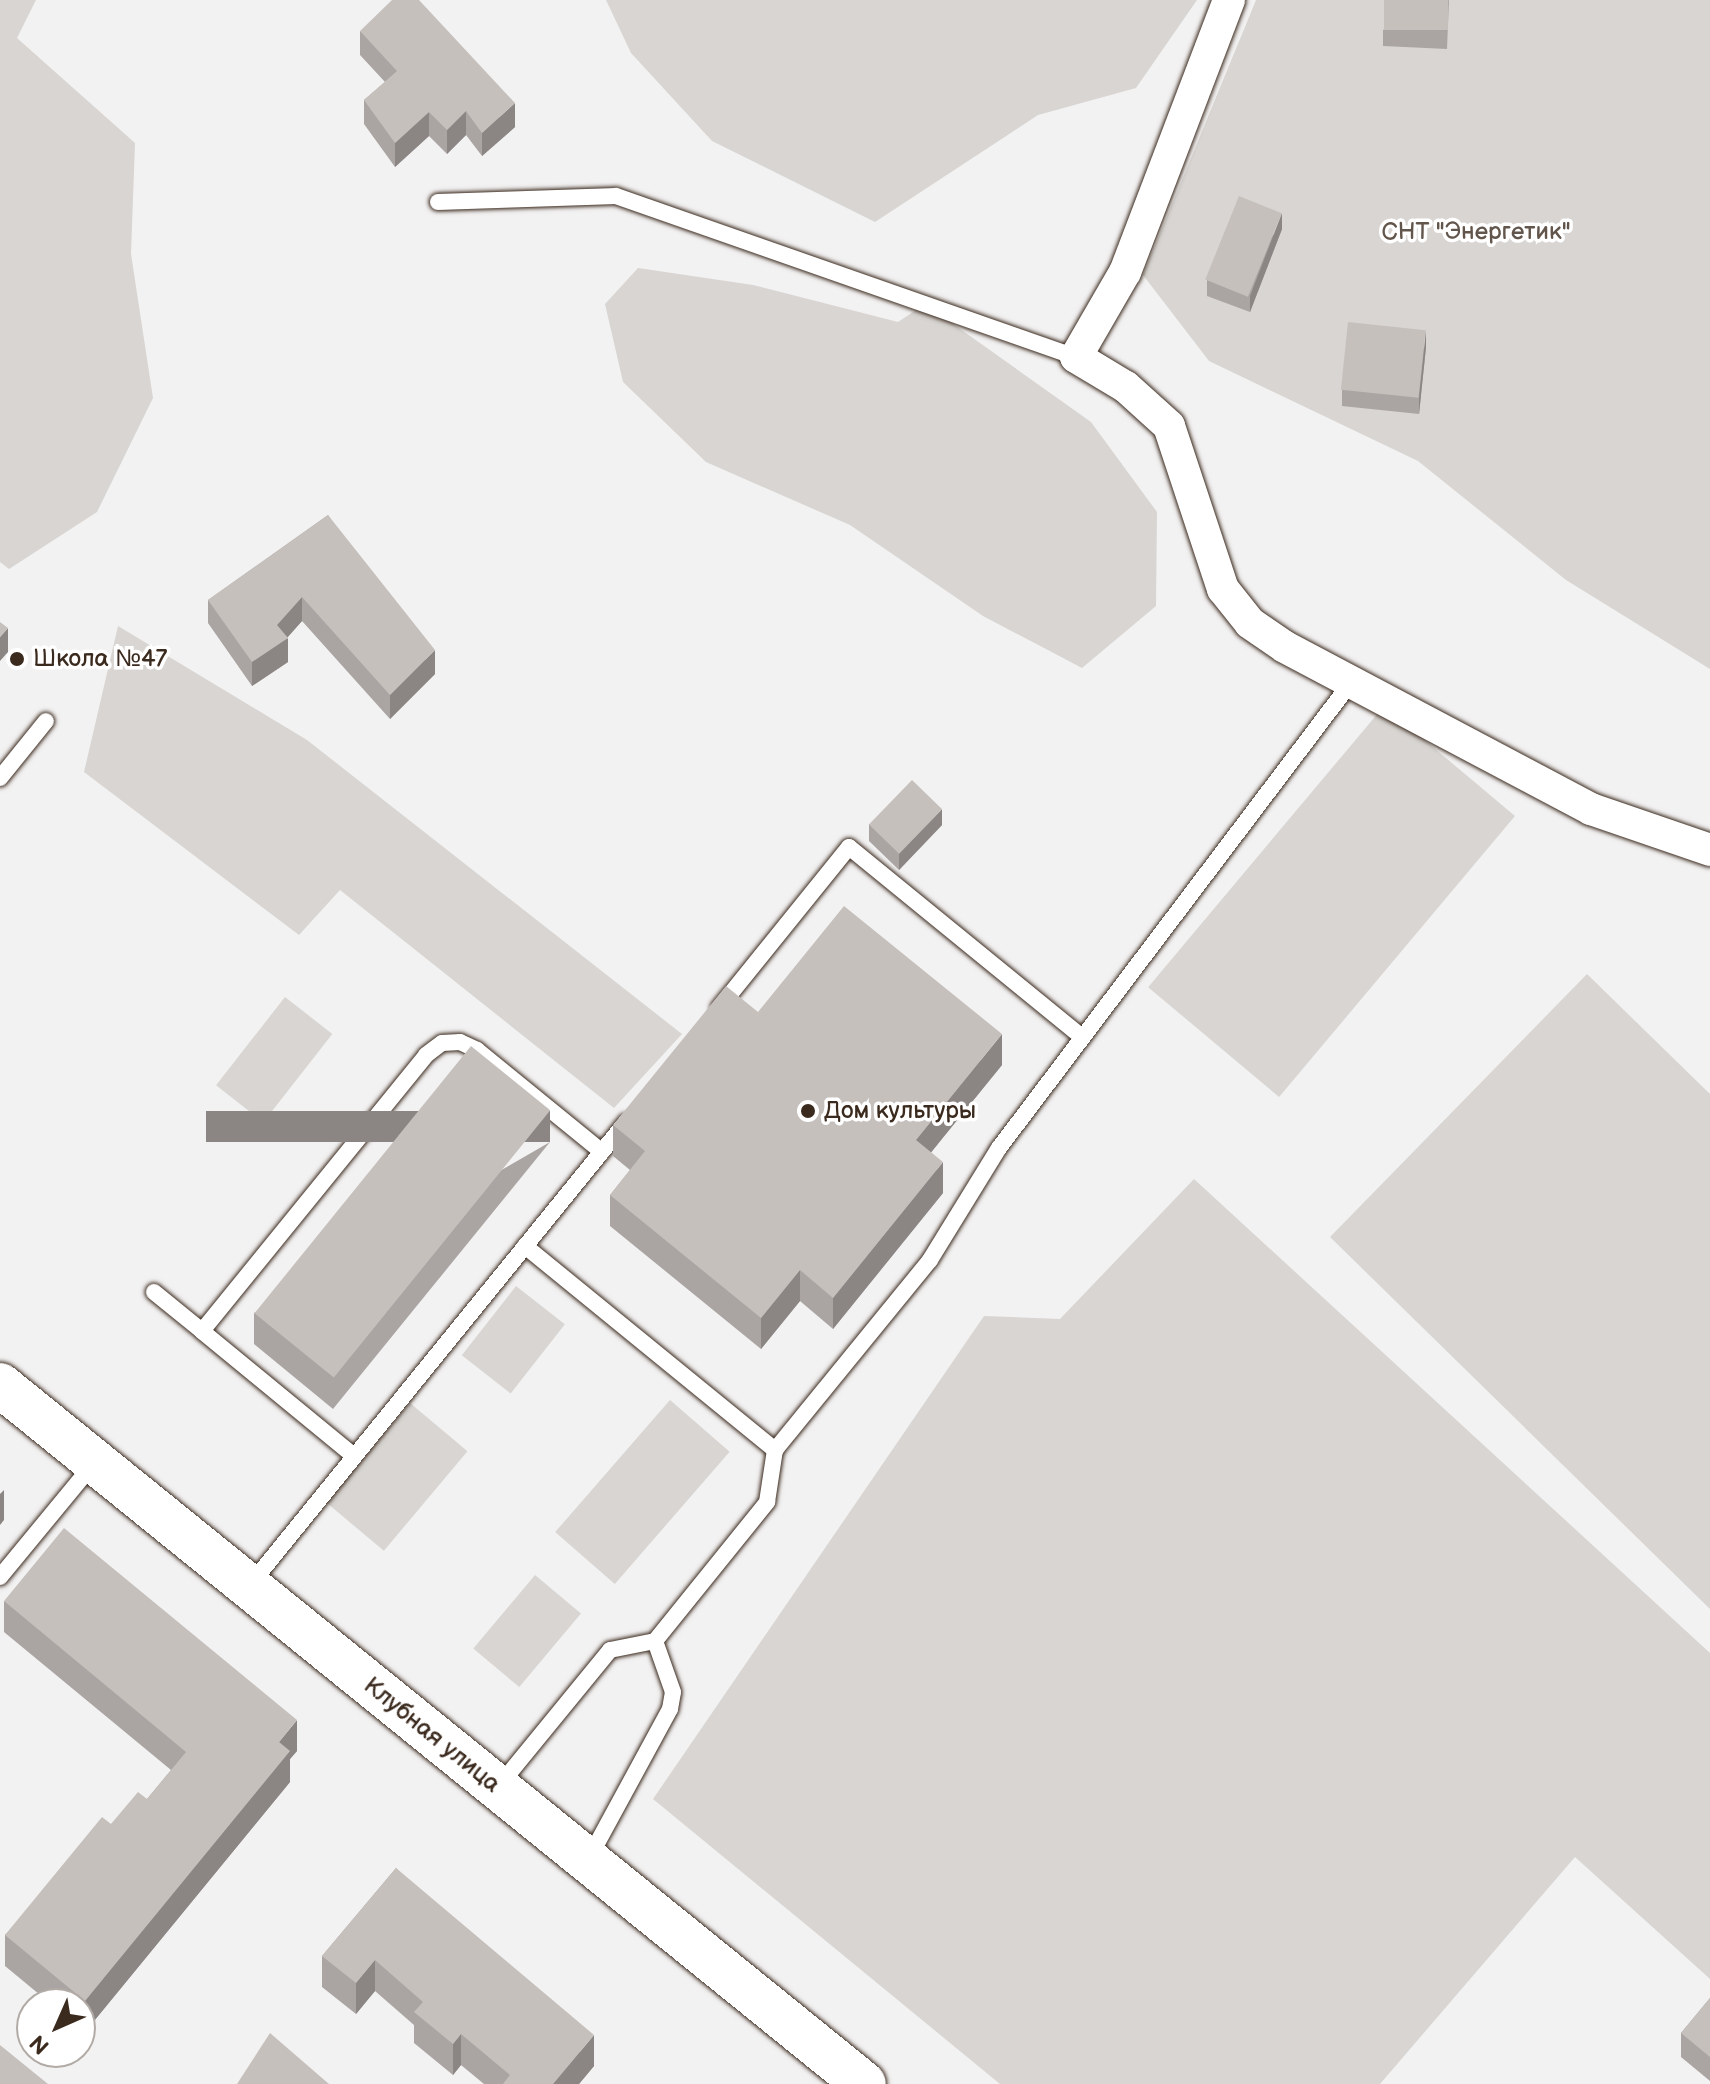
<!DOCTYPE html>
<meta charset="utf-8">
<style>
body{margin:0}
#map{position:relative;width:1710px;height:2084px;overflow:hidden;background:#f3f2f2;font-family:"Balsamiq Sans",sans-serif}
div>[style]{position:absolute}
.green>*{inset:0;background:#d8d5d2;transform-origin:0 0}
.roads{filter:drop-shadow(0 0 2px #3b2a1e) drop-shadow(0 0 2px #3b2a1e)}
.lane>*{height:16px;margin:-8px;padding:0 8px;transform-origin:8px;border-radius:8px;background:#fff}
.street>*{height:32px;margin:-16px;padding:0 16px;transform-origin:16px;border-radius:16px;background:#fff}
.secondary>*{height:44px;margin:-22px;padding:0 22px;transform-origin:22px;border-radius:22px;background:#fff}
.wall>*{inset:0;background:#aaa5a3}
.shaded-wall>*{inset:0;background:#8b8684;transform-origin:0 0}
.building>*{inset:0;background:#c6c0bd;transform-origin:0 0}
.dots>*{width:22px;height:22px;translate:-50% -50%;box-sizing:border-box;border:4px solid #fff;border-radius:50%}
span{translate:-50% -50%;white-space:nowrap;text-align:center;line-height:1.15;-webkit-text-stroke:7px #fff;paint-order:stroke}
.park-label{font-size:24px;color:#62554b}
.poi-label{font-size:24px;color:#3b2a1e}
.left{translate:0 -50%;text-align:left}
.street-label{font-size:24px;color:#3b2a1e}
.north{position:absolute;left:16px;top:1988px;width:80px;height:80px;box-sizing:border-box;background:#fff;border:2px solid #b1aaa5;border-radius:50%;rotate:225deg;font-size:22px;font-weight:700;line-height:32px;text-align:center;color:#3b2a1e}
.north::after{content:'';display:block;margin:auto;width:28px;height:36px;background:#3b2a1e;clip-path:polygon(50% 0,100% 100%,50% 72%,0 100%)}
</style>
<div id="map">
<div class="green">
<div style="clip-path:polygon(0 0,36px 0,17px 38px,135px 143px,131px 254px,153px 398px,97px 512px,9px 569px,0 562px)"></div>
<div style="clip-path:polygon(606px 0,1197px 0,1136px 88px,1038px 115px,875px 222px,712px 141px,631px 53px)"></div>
<div style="clip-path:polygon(1256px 0,1710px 0,1710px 669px,1566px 580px,1418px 461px,1209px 361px,1143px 275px)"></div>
<div style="clip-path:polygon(638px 268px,753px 285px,898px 322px,925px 304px,1091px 422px,1157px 512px,1156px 606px,1082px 668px,983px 616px,850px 525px,706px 462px,623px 382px,605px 304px)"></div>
<div style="clip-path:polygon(118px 626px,307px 740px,682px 1034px,614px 1108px,340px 890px,299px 935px,84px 772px)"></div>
<div style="left:1384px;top:706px;width:171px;height:367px;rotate:40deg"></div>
<div style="clip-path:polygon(1587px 974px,1710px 1094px,1710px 1609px,1330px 1237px)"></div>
<div style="left:285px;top:997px;width:60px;height:112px;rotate:38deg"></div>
<div style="clip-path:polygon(1194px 1179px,1710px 1653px,1710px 1979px,1575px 1857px,1380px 2084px,1000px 2084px,653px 1799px,984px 1316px,1060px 1319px)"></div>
<div style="left:516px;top:1286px;width:62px;height:88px;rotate:38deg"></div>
<div style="left:670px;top:1400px;width:79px;height:175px;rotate:41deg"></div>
<div style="left:410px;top:1403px;width:75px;height:130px;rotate:40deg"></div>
<div style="left:535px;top:1575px;width:60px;height:96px;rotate:40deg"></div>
</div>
<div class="roads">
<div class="lane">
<div style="left:438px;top:202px;width:178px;rotate:-1.9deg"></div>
<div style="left:616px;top:196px;width:487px;rotate:19.3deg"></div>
<div style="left:0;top:778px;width:73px;rotate:-51.1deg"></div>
<div style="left:719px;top:1008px;width:207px;rotate:-51.1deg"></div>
<div style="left:849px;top:847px;width:301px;rotate:39.2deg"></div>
<div style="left:525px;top:1246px;width:323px;rotate:39.2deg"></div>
<div style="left:154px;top:1292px;width:62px;rotate:39.1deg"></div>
<div style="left:354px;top:1456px;width:197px;rotate:-140.6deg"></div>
<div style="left:202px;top:1331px;width:355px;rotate:-50.9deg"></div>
<div style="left:426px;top:1055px;width:20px;rotate:-37deg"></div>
<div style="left:442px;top:1043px;width:18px;rotate:-3deg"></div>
<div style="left:460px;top:1042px;width:19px;rotate:25deg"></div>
<div style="left:477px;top:1050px;width:161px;rotate:39.2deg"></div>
<div style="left:0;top:1577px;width:148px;rotate:-50.5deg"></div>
<div style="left:250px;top:1585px;width:596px;rotate:-50.92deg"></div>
<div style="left:498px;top:1787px;width:177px;rotate:-50.7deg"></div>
<div style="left:610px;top:1650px;width:46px;rotate:-11.3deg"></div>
<div style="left:655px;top:1641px;width:179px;rotate:-51.1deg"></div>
<div style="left:767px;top:1502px;width:53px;rotate:-81.3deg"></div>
<div style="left:775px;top:1450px;width:245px;rotate:-50.8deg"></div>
<div style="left:930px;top:1260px;width:132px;rotate:-58.4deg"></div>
<div style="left:999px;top:1148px;width:585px;rotate:-52.91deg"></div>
<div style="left:588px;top:1860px;width:172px;rotate:-61.5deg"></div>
<div style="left:670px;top:1709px;width:17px;rotate:-80deg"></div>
<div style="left:673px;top:1692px;width:54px;rotate:-109.4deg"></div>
</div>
<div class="street">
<div style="left:1229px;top:0;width:291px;rotate:110.9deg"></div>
<div style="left:1125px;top:272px;width:98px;rotate:120deg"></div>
<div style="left:1076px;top:357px;width:58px;rotate:31deg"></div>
<div style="left:1126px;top:387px;width:58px;rotate:42.2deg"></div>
<div style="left:1169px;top:426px;width:172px;rotate:71.7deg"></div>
<div style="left:1223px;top:589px;width:43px;rotate:51.5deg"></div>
<div style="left:1250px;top:623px;width:42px;rotate:34.4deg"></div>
<div style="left:1285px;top:647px;width:346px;rotate:27.9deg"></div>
<div style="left:1591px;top:809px;width:126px;rotate:19deg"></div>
</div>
<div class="secondary">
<div style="left:0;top:1385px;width:1111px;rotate:38.97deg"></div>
</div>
</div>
<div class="wall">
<div style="clip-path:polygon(1449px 0,1447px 49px,1383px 46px,1383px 30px)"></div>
<div style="clip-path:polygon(360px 31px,515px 127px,482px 156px,466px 135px,447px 154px,429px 136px,395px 167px,364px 124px,364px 100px,385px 82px,360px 55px)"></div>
<div style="clip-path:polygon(1282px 229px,1250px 312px,1207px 296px,1207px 280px)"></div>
<div style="clip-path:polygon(1426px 347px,1419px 414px,1342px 406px,1342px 390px)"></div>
<div style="clip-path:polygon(328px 515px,435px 674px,390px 719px,302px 621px,287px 638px,288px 662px,252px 686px,208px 623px,208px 600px)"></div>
<div style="clip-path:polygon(869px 824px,942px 825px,899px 870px,869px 841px)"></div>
<div style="clip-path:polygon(758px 1012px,1002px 1065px,931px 1152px,943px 1193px,833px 1329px,800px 1301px,761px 1349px,610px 1226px,610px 1195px,630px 1170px,613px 1156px,613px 1125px)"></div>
<div style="clip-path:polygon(550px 1142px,333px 1409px,254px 1344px,254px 1313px)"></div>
<div style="clip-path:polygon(4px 1601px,297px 1751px,290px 1759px,290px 1782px,85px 2032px,80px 2028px,80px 2004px,51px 2004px,5px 1966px,5px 1935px,111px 1824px,147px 1799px,171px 1770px,4px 1632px)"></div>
<div style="clip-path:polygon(396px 1868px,594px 2066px,579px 2084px,484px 2084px,461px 2065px,453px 2075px,414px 2043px,414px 2025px,375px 1991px,356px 2014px,322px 1987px,322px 1956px)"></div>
<div style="clip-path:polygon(1710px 1998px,1710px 2081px,1681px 2057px,1681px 2033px)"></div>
</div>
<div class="shaded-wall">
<div style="clip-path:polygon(515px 103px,515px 127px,482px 156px,482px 133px)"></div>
<div style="clip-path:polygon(466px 111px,466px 135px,447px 154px,447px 130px)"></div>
<div style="clip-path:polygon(429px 112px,429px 136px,395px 167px,395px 143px)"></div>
<div style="clip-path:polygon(1282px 213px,1282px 229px,1250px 312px,1250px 296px)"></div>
<div style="clip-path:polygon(1426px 330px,1426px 347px,1419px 414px,1419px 398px)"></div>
<div style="clip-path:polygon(302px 597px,302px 621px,285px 640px,288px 638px,288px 662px,252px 686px,252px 662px,277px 625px)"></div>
<div style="clip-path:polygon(8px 628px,8px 652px,0 661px,0 637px)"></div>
<div style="clip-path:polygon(435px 650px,435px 674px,390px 719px,390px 695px)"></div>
<div style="clip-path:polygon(942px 809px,942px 825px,899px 870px,899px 853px)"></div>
<div style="clip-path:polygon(1002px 1034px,1002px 1065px,916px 1171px,916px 1140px)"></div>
<div style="left:550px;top:1111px;width:31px;height:344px;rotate:90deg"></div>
<div style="clip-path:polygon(943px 1162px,943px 1193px,833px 1329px,833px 1298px)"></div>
<div style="clip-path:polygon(800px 1270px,800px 1301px,761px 1349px,761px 1318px)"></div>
<div style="clip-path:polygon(4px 1490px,4px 1520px,0 1525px,0 1494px)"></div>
<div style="clip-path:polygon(297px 1720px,297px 1751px,290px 1759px,290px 1782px,85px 2032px,85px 2001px,279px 1742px)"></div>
<div style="clip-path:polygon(375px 1960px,375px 1991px,356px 2014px,356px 1983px)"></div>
<div style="clip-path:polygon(461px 2034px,461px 2065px,453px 2075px,453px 2044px)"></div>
<div style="clip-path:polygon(594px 2035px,594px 2066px,579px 2084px,553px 2084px)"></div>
</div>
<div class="building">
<div style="clip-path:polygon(392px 0,419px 0,515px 103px,482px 133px,466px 111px,447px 130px,429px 112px,395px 143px,364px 100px,397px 71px,360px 31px)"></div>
<div style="left:1384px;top:0;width:64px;height:30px"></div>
<div style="left:1239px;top:196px;width:46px;height:90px;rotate:22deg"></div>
<div style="left:1348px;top:322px;width:78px;height:68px;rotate:6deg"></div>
<div style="clip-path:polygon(328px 515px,435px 650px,390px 695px,302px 597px,277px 625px,288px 638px,252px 662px,208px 600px)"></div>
<div style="clip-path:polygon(0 622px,8px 628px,0 637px)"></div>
<div style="left:912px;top:780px;width:42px;height:62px;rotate:44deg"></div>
<div style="clip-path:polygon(844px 906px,1002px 1034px,916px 1140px,943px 1162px,833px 1298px,800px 1270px,761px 1318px,610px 1195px,645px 1151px,613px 1125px,726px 986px,758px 1012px)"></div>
<div style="left:471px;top:1046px;width:102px;height:344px;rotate:39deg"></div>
<div style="clip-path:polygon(64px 1528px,297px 1720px,279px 1742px,290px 1751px,85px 2001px,5px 1935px,102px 1817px,111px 1824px,138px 1792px,147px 1799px,186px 1752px,4px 1601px)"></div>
<div style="clip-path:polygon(396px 1868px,594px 2035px,553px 2084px,503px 2084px,510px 2075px,461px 2034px,453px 2044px,414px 2012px,423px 2002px,375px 1960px,356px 1983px,322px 1956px)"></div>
<div style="clip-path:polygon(1710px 1998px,1710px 2057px,1681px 2033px)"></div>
<div style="clip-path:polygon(270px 2033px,329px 2084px,237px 2084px)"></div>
<div style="clip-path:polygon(0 2045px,48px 2084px,0 2084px)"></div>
</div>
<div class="dots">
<div style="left:17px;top:659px;background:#3b2a1e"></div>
<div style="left:808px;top:1111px;background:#3b2a1e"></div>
</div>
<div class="park-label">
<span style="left:1476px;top:232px">СНТ "Энергетик"</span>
</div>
<div class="poi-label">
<span class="left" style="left:33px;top:659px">Школа №47</span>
<span class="left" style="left:824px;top:1111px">Дом культуры</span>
</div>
<div class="street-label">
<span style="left:432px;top:1735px;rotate:39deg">Клубная улица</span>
</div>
<div class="north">N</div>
</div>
